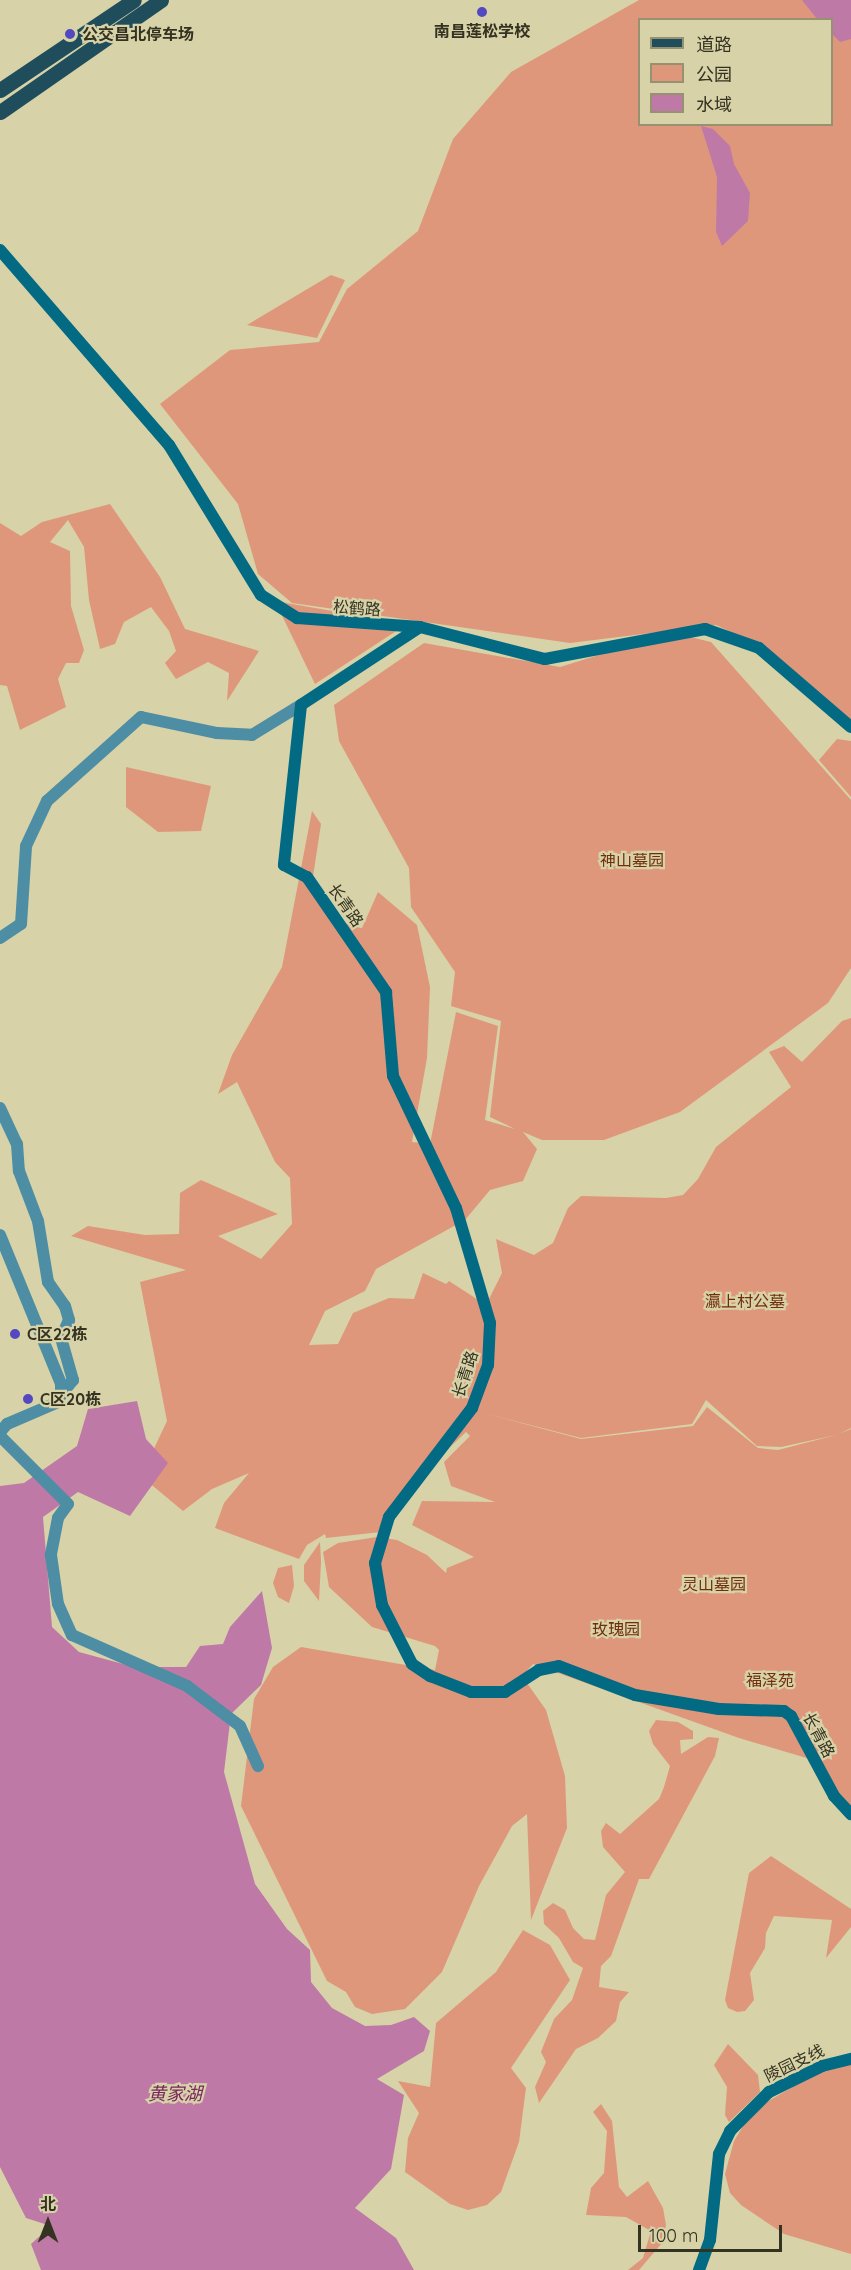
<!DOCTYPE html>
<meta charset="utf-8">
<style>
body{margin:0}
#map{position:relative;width:851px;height:2270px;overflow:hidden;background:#d7d2a7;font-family:Quicksand,"Noto Sans SC",sans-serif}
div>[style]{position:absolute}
.green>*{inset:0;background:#df977c}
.water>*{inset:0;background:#bf79a6}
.street>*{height:12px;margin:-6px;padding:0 6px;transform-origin:6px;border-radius:6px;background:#4d8ea4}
.secondary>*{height:12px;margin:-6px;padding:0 6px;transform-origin:6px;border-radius:6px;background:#036a83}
.primary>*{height:15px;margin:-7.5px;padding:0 7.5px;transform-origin:7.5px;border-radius:7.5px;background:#1f4d5c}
.dots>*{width:16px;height:16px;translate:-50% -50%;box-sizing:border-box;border:3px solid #d7d2a7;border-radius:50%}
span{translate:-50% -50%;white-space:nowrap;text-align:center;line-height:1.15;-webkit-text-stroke:4.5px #d7d2a7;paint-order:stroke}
.poi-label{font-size:16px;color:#343221;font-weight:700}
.left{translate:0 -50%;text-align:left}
.street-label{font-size:16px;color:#343221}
.park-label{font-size:16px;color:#722d0d}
.water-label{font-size:18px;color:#792660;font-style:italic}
.legend{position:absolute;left:638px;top:18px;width:195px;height:108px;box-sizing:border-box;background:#d7d2a7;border:2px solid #969271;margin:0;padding:8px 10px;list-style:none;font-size:18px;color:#343221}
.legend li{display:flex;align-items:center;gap:12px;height:30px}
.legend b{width:30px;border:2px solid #969271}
.north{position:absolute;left:18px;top:2192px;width:60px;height:60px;-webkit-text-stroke:4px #d7d2a7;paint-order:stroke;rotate:0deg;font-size:16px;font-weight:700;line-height:24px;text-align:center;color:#343221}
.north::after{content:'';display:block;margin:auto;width:21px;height:27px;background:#343221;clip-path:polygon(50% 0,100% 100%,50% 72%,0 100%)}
.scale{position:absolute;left:638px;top:2225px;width:144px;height:27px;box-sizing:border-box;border:3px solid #343221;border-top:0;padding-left:8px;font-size:18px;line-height:21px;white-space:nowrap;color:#343221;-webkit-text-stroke:4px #d7d2a7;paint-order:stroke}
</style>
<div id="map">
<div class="green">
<div style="clip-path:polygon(evenodd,639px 0,851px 0,851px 720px,761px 646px,716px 625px,570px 643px,292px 603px,258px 574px,238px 504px,160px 404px,230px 350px,319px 342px,347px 289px,418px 231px,453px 139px,511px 72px,639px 0,640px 20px,832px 20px,832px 124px,640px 124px,640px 20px)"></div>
<div style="clip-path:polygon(331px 275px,345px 280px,317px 338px,247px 325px)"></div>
<div style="clip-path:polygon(110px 504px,160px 577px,185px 629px,259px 651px,227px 701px,229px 673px,208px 662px,176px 679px,165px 663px,176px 651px,169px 631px,151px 607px,124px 622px,115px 644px,100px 649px,89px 600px,84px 547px,68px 520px,50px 542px,70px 551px,71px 606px,84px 650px,79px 663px,66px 663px,58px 679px,66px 707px,20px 730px,7px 686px,0 685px,0 523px,21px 536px,42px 522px)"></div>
<div style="clip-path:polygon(275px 601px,407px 624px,315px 684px)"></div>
<div style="clip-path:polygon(evenodd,682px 635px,711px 642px,851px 800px,851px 968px,828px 1003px,680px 1112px,604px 1140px,542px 1140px,523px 1132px,537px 1149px,523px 1181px,490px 1190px,465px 1220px,376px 1269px,365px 1291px,325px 1311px,309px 1345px,338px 1344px,353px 1313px,389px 1298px,414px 1299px,423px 1273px,446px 1284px,449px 1281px,486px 1305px,502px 1273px,496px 1239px,534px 1255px,553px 1243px,568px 1208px,581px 1196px,666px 1198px,683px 1195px,698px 1179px,716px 1147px,791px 1087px,769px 1052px,784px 1046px,802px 1062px,842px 1021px,851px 1018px,851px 1428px,839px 1434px,851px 1429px,851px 1815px,810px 1759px,739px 1738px,533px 1664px,522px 1676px,546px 1710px,565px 1776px,567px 1828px,531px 1920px,527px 1814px,512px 1826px,479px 1886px,442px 1972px,405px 2009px,372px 2014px,355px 2007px,346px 1992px,327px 1981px,241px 1806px,254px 1699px,273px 1667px,301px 1647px,435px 1670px,439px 1650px,435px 1646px,372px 1627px,329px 1587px,323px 1552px,338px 1543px,377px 1537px,397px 1540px,427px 1555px,446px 1573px,447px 1568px,474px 1557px,412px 1525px,422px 1501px,495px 1502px,451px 1486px,444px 1462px,470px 1436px,466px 1432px,450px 1447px,381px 1532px,326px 1538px,325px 1534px,307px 1545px,299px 1559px,215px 1528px,224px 1503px,249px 1473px,212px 1489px,183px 1511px,141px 1476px,167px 1421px,140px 1282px,186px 1270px,71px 1236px,88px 1226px,145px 1235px,179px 1234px,180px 1193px,201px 1180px,278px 1214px,218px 1236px,261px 1259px,292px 1224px,290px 1178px,275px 1162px,237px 1082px,218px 1094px,232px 1055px,282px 967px,312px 811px,321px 824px,312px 883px,333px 920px,362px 928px,378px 892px,417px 925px,430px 987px,427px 1058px,412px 1142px,430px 1144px,456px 1012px,498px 1026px,485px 1120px,515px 1129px,490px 1117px,501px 1021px,451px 1006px,455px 972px,411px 907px,409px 868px,339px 741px,334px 705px,424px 643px,560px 667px,641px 642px,682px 635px,706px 1400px,757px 1446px,781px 1447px,836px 1435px,778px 1450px,758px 1448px,707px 1407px,693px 1426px,581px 1439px,484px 1413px,581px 1438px,692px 1424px,706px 1400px)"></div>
<div style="clip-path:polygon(837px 739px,851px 741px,851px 797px,819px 760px)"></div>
<div style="clip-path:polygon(126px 767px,211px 786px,201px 831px,158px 832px,126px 807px)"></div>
<div style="clip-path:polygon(320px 1542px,321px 1562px,319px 1601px,304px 1581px,304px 1565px)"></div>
<div style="clip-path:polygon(292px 1565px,294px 1586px,289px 1603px,278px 1597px,273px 1583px,278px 1568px)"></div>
<div style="clip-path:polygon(656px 1720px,678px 1722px,693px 1731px,693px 1739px,680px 1740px,681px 1754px,708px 1737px,719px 1738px,715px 1756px,649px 1879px,639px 1879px,611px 1956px,601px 1966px,599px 1987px,629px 1992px,620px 2002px,616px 2021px,598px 2038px,576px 2049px,539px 2103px,535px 2087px,546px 2062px,541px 2052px,554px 2019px,572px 2000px,583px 1968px,573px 1962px,559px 1938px,544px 1924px,543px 1911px,553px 1903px,565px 1910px,573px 1928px,584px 1939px,595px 1940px,606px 1895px,625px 1872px,603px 1847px,601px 1831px,606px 1823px,620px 1834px,659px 1799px,664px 1787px,670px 1766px,653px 1744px,649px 1731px)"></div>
<div style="clip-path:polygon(771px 1856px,851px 1909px,851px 1927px,826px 1958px,832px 1920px,774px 1916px,766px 1933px,765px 1948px,750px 1973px,754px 2000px,745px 2011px,737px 2012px,728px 2008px,725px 2000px,749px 1873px)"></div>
<div style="clip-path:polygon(523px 1930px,550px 1945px,570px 1980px,511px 2068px,526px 2088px,519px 2142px,501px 2192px,487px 2205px,468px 2210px,450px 2204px,405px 2172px,408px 2138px,419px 2113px,398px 2081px,430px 2087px,436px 2023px,496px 1972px)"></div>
<div style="clip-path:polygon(728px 2044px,758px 2075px,760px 2092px,729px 2122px,725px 2115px,727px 2087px,714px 2065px)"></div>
<div style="clip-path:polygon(851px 2053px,851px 2254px,784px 2234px,741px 2205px,730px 2193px,725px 2174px,734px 2141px,753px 2110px)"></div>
<div style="clip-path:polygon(601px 2104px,612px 2121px,619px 2187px,627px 2197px,648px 2181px,663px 2208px,666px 2225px,662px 2243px,639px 2270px,628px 2270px,643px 2258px,651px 2231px,626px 2217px,586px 2215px,591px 2188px,604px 2173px,607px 2131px,593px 2112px)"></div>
</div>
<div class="water">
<div style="clip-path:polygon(802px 0,851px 0,851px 39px,840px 42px,832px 34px,832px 20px,817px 19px)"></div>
<div style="clip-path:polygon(701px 126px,713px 129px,730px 146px,734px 164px,750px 193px,748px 221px,722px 246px,716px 232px,717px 177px)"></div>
<div style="clip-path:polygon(137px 1401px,146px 1439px,168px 1463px,130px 1516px,78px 1492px,43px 1517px,52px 1627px,79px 1652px,134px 1667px,186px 1667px,200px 1646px,223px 1644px,230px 1627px,262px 1591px,272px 1648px,261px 1685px,231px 1714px,224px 1772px,255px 1884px,287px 1929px,310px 1950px,311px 1982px,332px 2008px,365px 2026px,391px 2025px,414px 2017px,430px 2031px,424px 2051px,377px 2079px,404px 2095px,391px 2169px,355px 2208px,396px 2238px,414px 2270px,41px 2270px,31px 2244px,51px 2226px,26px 2218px,0 2167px,0 1486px,24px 1483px,77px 1446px,88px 1409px)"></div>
</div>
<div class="street">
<div style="left:0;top:938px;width:25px;rotate:-34deg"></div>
<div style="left:21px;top:924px;width:78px;rotate:-86.3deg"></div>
<div style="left:26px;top:846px;width:50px;rotate:-65deg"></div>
<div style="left:47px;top:801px;width:126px;rotate:-41.8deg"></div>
<div style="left:141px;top:717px;width:78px;rotate:11.9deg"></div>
<div style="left:217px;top:733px;width:35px;rotate:3deg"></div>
<div style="left:252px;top:735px;width:57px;rotate:-31.5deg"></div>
<div style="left:0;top:1108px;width:40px;rotate:65deg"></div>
<div style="left:17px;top:1144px;width:27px;rotate:86deg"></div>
<div style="left:19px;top:1171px;width:53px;rotate:69.2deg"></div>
<div style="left:38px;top:1221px;width:62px;rotate:80.7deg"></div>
<div style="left:48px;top:1282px;width:29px;rotate:55deg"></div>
<div style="left:65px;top:1306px;width:15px;rotate:74deg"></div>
<div style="left:69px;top:1320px;width:20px;rotate:114deg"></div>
<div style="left:61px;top:1338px;width:44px;rotate:74.1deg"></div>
<div style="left:73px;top:1380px;width:19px;rotate:129deg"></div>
<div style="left:0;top:1235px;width:161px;rotate:67.7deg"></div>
<div style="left:61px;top:1384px;width:11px;rotate:90deg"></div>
<div style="left:61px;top:1395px;width:9px;rotate:122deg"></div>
<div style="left:56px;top:1403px;width:53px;rotate:156.8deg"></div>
<div style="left:7px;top:1424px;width:11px;rotate:131deg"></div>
<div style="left:0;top:1436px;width:96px;rotate:45deg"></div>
<div style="left:68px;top:1504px;width:17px;rotate:126deg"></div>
<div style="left:58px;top:1518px;width:38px;rotate:101deg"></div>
<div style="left:51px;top:1555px;width:49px;rotate:81.9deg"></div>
<div style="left:58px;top:1604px;width:34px;rotate:66deg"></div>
<div style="left:72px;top:1635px;width:126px;rotate:23.9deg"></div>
<div style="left:187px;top:1686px;width:66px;rotate:37deg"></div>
<div style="left:240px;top:1726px;width:44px;rotate:65.8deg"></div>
</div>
<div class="secondary">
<div style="left:0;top:250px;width:258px;rotate:49.1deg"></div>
<div style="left:169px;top:445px;width:176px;rotate:58.5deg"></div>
<div style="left:261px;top:595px;width:43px;rotate:32.6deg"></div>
<div style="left:297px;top:618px;width:123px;rotate:4.2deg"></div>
<div style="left:420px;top:627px;width:129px;rotate:14.4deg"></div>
<div style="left:545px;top:659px;width:163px;rotate:-10.6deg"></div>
<div style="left:705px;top:629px;width:57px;rotate:19.4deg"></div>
<div style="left:759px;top:648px;width:121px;rotate:40.7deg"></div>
<div style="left:420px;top:627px;width:142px;rotate:146.8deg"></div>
<div style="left:301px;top:705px;width:161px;rotate:96.1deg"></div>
<div style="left:284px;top:865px;width:26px;rotate:28deg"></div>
<div style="left:307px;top:877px;width:140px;rotate:55.5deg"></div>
<div style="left:386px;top:992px;width:84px;rotate:85.2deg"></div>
<div style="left:393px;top:1076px;width:146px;rotate:64.5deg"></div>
<div style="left:456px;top:1208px;width:120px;rotate:73.5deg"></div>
<div style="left:490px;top:1323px;width:42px;rotate:92.7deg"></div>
<div style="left:488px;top:1365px;width:46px;rotate:110.4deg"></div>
<div style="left:472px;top:1408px;width:137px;rotate:127.3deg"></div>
<div style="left:389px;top:1517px;width:48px;rotate:106.9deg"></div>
<div style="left:375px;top:1563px;width:43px;rotate:80.5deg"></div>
<div style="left:382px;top:1605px;width:66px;rotate:63deg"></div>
<div style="left:412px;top:1664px;width:22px;rotate:34deg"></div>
<div style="left:430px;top:1676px;width:44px;rotate:21.3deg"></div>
<div style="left:471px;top:1692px;width:34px"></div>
<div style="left:505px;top:1692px;width:40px;rotate:-32.9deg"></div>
<div style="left:539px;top:1670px;width:20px;rotate:-11deg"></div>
<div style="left:559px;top:1666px;width:81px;rotate:20.9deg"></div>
<div style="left:635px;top:1695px;width:85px;rotate:9.5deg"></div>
<div style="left:719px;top:1709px;width:65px;rotate:1.8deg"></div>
<div style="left:784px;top:1711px;width:9px;rotate:36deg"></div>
<div style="left:791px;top:1716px;width:91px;rotate:61.7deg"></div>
<div style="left:834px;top:1796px;width:25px;rotate:47deg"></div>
<div style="left:699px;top:2270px;width:32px;rotate:-70deg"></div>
<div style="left:710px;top:2240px;width:86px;rotate:-84deg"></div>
<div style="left:719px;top:2154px;width:25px;rotate:-64deg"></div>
<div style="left:730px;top:2131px;width:55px;rotate:-45deg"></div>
<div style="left:769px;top:2092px;width:59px;rotate:-26.1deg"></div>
<div style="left:822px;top:2066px;width:30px;rotate:-14deg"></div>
</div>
<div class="primary">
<div style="left:0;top:90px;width:161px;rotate:-33.9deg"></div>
<div style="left:0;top:112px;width:196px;rotate:-34.8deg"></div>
</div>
<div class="dots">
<div style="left:482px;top:12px;background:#5448c0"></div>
<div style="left:70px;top:34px;background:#5448c0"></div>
<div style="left:15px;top:1334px;background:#5448c0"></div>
<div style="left:28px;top:1399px;background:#5448c0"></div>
</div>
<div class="poi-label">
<span style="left:482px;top:31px">南昌莲松学校</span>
<span class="left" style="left:82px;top:34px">公交昌北停车场</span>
<span class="left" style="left:27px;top:1334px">C区22栋</span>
<span class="left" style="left:40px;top:1399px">C区20栋</span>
</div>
<div class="street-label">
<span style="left:357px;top:608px;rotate:4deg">松鹤路</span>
<span style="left:346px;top:905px;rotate:55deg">长青路</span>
<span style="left:465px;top:1374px;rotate:-72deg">长青路</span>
<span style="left:819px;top:1735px;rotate:62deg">长青路</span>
<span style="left:794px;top:2063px;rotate:-26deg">陵园支线</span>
</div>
<div class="park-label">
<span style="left:632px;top:860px">神山墓园</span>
<span style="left:745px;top:1301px">瀛上村公墓</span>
<span style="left:714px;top:1584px">灵山墓园</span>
<span style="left:616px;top:1629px">玫瑰园</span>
<span style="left:770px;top:1680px">福泽苑</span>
</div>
<div class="water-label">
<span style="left:175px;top:2094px">黄家湖</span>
</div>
<ul class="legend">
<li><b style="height:8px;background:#1f4d5c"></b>道路</li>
<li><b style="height:16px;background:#df977c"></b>公园</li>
<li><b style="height:16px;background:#bf79a6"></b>水域</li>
</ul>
<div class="north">北</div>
<div class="scale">100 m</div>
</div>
